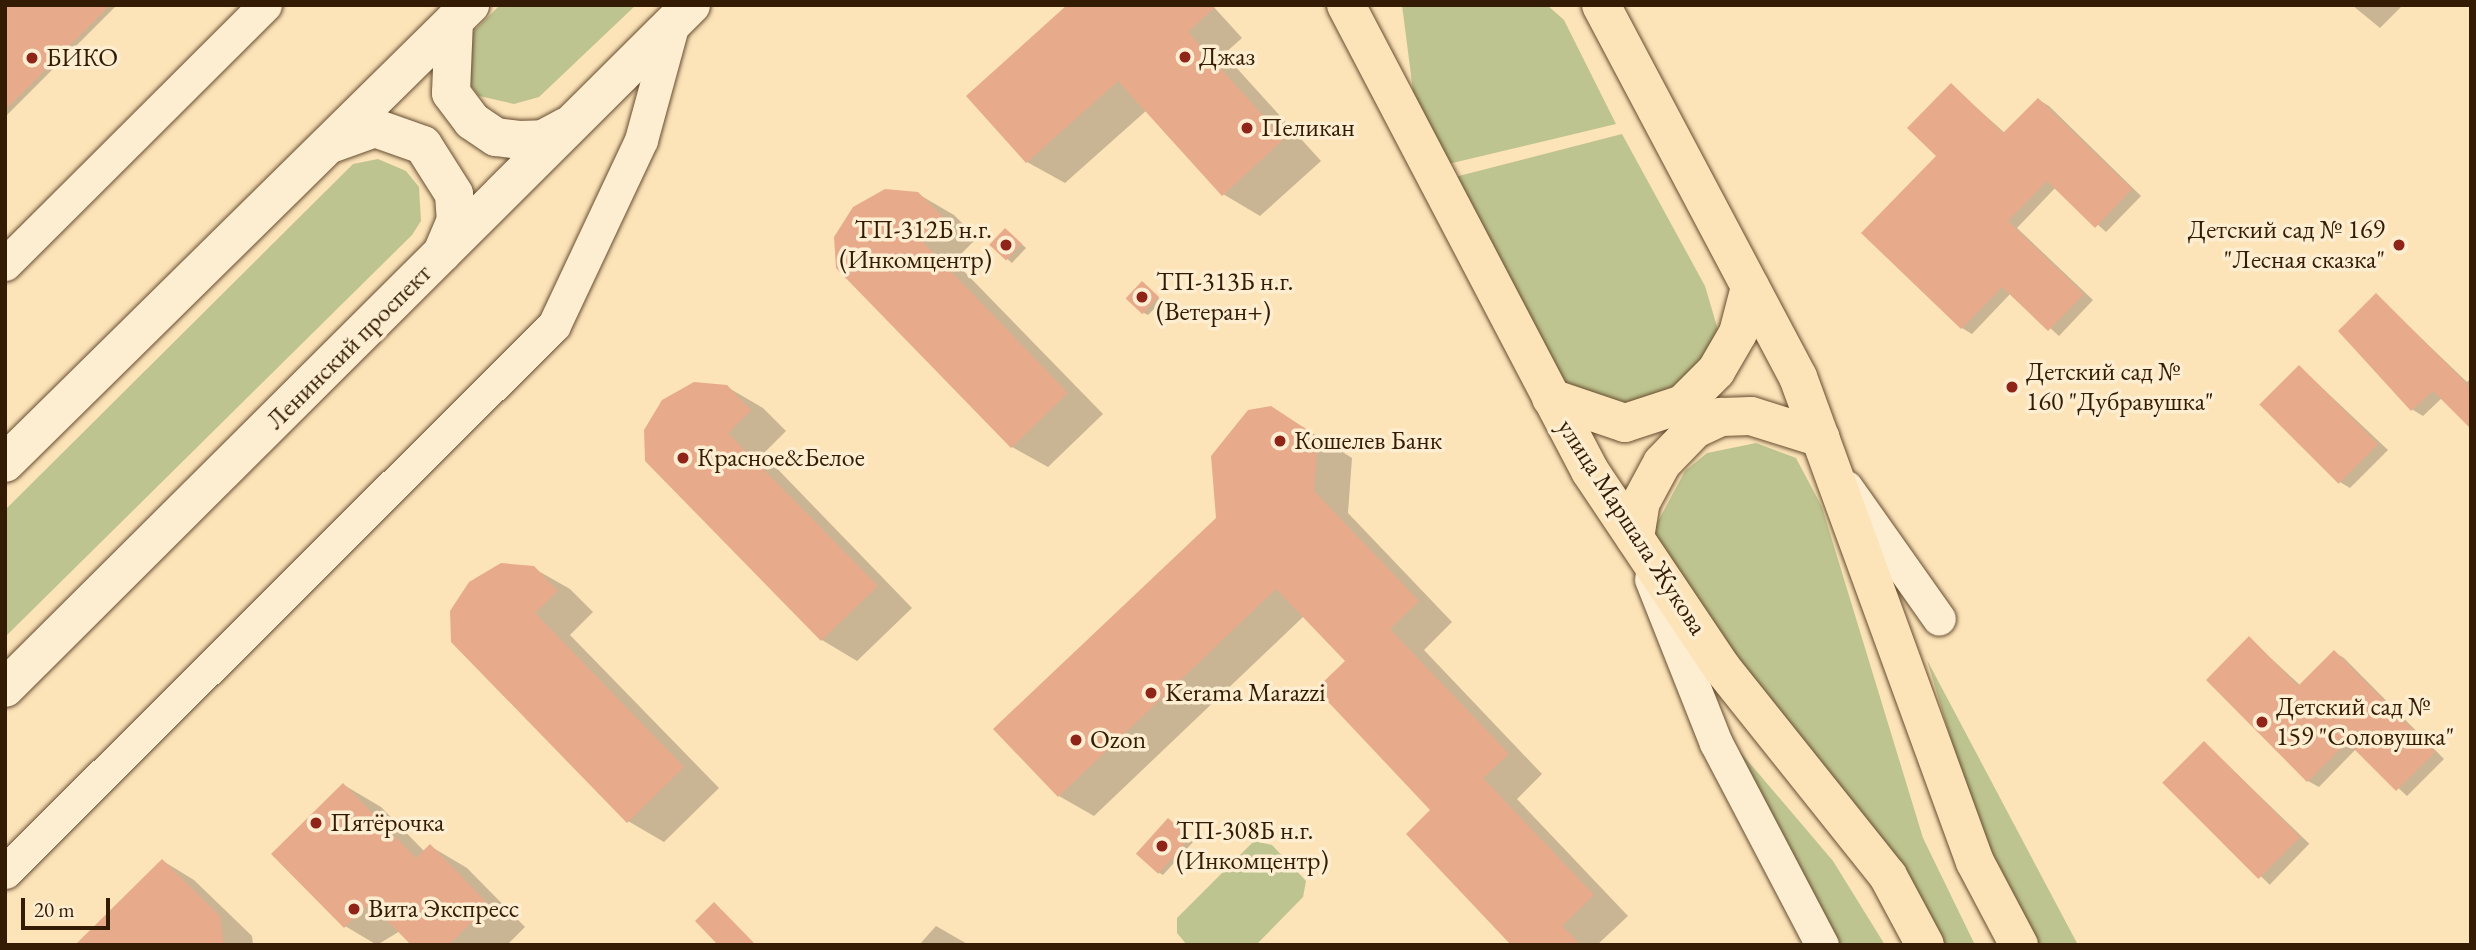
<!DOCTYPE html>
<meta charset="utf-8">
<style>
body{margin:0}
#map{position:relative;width:2476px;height:950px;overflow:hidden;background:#fce3b8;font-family:"EB Garamond",serif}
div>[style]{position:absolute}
.green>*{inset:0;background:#bec48f}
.shadow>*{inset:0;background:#0003;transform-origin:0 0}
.building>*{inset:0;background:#e7ab8c;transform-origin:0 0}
.roads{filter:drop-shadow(0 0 2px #664d30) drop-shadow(0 0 2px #664d30)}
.minor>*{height:33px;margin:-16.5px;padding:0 16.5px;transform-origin:16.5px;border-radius:16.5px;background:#fdedd1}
.secondary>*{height:38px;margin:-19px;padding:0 19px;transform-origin:19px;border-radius:19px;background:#fdedd1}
.primary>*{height:38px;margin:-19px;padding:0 19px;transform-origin:19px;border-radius:19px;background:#fce3b8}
.dots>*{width:19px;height:19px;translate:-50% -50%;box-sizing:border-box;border:4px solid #fdedd1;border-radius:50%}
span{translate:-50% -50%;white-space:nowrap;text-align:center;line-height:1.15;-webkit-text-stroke:7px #fdedd1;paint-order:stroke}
.poi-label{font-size:26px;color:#341b03}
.left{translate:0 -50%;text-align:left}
.right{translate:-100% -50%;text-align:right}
.street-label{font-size:26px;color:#341b03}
.frame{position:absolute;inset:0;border:7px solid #341b03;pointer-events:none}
.scale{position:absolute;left:21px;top:898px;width:89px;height:32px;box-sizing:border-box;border:4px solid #341b03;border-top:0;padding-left:9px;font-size:21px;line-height:24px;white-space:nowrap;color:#341b03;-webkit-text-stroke:5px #fdedd1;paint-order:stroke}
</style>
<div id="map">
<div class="green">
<div style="clip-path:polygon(500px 5px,636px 5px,539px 97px,514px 104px,479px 96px,459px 70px,469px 36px)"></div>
<div style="clip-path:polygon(1402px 5px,1547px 5px,1564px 20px,1616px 124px,1444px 165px,1415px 106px)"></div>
<div style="clip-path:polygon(1622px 134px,1705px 286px,1718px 330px,1702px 372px,1644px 412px,1567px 390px,1451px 178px)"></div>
<div style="clip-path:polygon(378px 159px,406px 171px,419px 187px,421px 221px,412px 235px,5px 637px,5px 510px,353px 164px)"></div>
<div style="clip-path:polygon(1756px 443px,1796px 458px,1822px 507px,1923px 838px,1975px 945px,1944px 945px,1655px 547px,1656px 525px,1685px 471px,1707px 453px)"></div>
<div style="clip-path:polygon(1927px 660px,2078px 945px,2037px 945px,1980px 836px)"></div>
<div style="clip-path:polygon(1736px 747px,1833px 861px,1885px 945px,1840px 945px)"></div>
<div style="clip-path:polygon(1254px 841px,1272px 845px,1306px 881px,1303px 897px,1256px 945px,1187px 945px,1177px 933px,1177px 918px)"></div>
</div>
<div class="shadow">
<div style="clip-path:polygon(5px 5px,117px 5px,5px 117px)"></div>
<div style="clip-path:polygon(1212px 5px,1242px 38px,1224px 54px,1321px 161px,1260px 216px,1223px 194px,1147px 110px,1065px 183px,1027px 162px,969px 96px)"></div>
<div style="clip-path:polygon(2352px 5px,2403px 5px,2380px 28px)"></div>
<div style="clip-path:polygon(1951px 85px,2006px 134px,2039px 100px,2049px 106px,2141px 196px,2106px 232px,2056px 187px,2017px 228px,2093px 300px,2059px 336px,2011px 293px,1972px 334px,1962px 328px,1938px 156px)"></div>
<div style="clip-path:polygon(918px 194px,954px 215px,977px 238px,954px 261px,1103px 414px,1048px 467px,1012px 447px,838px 267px)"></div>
<div style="clip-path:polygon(1010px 233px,1026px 248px,1012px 263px,991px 245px)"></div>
<div style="clip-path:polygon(1147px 286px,1162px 301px,1148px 315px,1144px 313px)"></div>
<div style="clip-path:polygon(2376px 295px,2467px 382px,2471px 378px,2471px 427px,2442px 398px,2423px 416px,2413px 410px,2340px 331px)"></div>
<div style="clip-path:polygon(2300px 367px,2388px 450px,2350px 488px,2340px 482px)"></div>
<div style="clip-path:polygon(694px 384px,727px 387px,763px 408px,786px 431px,763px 454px,912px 608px,857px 661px,822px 640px)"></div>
<div style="clip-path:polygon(1271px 407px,1352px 458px,1348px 513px,1452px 622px,1424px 650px,1542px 774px,1517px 799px,1628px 916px,1597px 945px,1514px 945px,1348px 661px,1304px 616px,1094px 816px,1059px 796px,1217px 518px)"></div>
<div style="clip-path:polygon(533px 568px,570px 589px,593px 612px,570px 635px,719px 788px,664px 842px,628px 821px,453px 641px)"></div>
<div style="clip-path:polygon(2250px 639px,2301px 686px,2334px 652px,2344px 658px,2444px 759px,2407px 796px,2356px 749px,2319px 787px,2308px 781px,2208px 680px)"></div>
<div style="left:2205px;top:743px;width:145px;height:57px;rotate:44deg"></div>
<div style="clip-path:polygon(344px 785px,381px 807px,425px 852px,430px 846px,467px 868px,525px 927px,507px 945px,413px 945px,400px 931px,377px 945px,345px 926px)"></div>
<div style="clip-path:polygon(1173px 823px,1193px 842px,1163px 875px,1158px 872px)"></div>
<div style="clip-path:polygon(163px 861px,194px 880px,252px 936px,253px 945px,78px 945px)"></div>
<div style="clip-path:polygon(936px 926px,969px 945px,919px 945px)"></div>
</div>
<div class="building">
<div style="clip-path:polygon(5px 5px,110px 5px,5px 110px)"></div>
<div style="clip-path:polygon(1067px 5px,1217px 5px,1188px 32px,1284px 139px,1222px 196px,1118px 81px,1026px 163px,966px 96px)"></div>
<div style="clip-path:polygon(1951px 83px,2003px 133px,2038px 98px,2132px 189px,2095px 228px,2047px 181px,2008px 221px,2084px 294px,2048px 331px,2002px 287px,1961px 329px,1861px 233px,1936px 156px,1907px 128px)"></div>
<div style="clip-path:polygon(885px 189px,918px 192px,943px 217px,920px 239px,1068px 393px,1011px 448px,836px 268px,834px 237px,853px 207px)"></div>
<div style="left:1005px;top:228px;width:23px;height:23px;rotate:43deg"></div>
<div style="left:1142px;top:281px;width:23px;height:24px;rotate:43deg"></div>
<div style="clip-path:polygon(2376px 293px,2471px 388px,2471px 429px,2433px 391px,2411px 411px,2338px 331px)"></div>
<div style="left:2299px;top:365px;width:112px;height:56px;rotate:45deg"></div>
<div style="clip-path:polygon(694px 382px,727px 385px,751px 410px,728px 433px,878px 586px,821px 641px,645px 461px,644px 430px,662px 400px)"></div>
<div style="clip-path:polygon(1271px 406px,1318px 437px,1314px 491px,1419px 601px,1390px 629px,1509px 754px,1483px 778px,1594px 895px,1562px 926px,1581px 945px,1511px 945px,1406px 834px,1430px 810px,1316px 689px,1345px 661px,1276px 589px,1058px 797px,993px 729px,1216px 518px,1211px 456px,1248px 410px)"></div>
<div style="clip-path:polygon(501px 563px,534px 566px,558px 591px,535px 613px,684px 767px,627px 823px,451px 642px,450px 611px,469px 582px)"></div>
<div style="clip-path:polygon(2249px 636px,2298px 686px,2334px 650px,2435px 752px,2396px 791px,2347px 742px,2307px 782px,2206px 680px)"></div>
<div style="left:2204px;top:741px;width:136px;height:59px;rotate:45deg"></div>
<div style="clip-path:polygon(343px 783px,416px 858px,430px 844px,489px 905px,449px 945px,411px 945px,370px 903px,344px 928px,271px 854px)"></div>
<div style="left:1168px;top:818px;width:30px;height:48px;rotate:42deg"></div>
<div style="clip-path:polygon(162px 859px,220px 916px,224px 945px,75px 945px)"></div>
<div style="clip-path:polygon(714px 902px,756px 945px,718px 945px,695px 921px)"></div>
</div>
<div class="roads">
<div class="minor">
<div style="left:5px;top:264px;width:367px;rotate:-44.9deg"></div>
<div style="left:1846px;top:487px;width:161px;rotate:54.8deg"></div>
<div style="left:1651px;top:579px;width:176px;rotate:68.4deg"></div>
<div style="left:1716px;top:743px;width:228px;rotate:62.3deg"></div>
<div style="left:5px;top:872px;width:775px;rotate:-44.9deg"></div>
<div style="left:554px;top:325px;width:204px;rotate:-64.8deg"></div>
<div style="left:641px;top:140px;width:121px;rotate:-74.7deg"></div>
</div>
<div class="secondary">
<div style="left:454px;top:21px;width:72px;rotate:92.4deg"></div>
<div style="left:451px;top:93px;width:35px;rotate:53deg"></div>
<div style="left:472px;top:121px;width:29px;rotate:34deg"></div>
<div style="left:496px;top:137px;width:23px;rotate:7deg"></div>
<div style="left:519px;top:140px;width:24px;rotate:-2deg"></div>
<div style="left:543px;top:139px;width:27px;rotate:-28deg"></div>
<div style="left:333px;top:143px;width:45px;rotate:-19.7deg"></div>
<div style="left:375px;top:128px;width:51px;rotate:19.5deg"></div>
<div style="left:423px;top:145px;width:58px;rotate:57.7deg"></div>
<div style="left:454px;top:194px;width:26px;rotate:86deg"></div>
<div style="left:456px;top:220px;width:36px;rotate:113deg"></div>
<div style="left:5px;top:463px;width:653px;rotate:-44.57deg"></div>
<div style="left:5px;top:688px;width:968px;rotate:-44.87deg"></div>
</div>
<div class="primary">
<div style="left:1346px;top:5px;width:526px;rotate:62.36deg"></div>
<div style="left:1590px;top:471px;width:237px;rotate:56.2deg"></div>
<div style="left:1722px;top:668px;width:266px;rotate:51.4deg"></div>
<div style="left:1888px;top:876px;width:78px;rotate:61.8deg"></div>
<div style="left:1601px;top:5px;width:421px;rotate:62.1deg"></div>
<div style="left:1798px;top:377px;width:516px;rotate:69.95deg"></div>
<div style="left:1975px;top:862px;width:94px;rotate:62.1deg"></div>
<div style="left:1551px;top:398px;width:78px;rotate:18.7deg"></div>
<div style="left:1625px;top:423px;width:61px;rotate:-18.1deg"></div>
<div style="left:1683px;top:404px;width:47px;rotate:-45deg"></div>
<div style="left:1716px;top:371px;width:44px;rotate:-59.9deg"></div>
<div style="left:1738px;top:333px;width:48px;rotate:-75.4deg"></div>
<div style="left:1635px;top:538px;width:36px;rotate:-81deg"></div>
<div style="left:1641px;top:502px;width:44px;rotate:-61.7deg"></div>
<div style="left:1662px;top:463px;width:47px;rotate:-45.9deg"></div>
<div style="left:1695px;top:429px;width:29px;rotate:-25deg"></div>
<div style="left:1721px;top:417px;width:30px;rotate:-2deg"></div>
<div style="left:1751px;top:416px;width:73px;rotate:17.4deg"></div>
</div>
</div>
<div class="dots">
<div style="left:1185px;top:57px;background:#8f2418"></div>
<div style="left:32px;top:58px;background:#8f2418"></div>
<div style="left:1247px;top:128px;background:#8f2418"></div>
<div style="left:1006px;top:245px;background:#8f2418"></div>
<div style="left:2399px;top:245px;background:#8f2418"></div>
<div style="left:1142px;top:297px;background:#8f2418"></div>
<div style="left:2012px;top:387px;background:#8f2418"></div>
<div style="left:1280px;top:441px;background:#8f2418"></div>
<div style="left:683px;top:458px;background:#8f2418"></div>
<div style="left:1151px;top:693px;background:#8f2418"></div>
<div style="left:2262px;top:722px;background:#8f2418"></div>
<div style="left:1076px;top:740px;background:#8f2418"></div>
<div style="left:316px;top:823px;background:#8f2418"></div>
<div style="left:1162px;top:846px;background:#8f2418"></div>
<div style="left:354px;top:909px;background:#8f2418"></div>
</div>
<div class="poi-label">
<span class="left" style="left:1199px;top:57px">Джаз</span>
<span class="left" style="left:46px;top:58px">БИКО</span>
<span class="left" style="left:1261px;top:128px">Пеликан</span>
<span class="right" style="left:992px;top:245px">ТП-312Б н.г.<br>(Инкомцентр)</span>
<span class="right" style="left:2385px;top:245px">Детский сад № 169<br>"Лесная сказка"</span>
<span class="left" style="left:1156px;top:297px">ТП-313Б н.г.<br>(Ветеран+)</span>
<span class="left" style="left:2026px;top:387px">Детский сад №<br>160 "Дубравушка"</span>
<span class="left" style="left:1294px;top:441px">Кошелев Банк</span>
<span class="left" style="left:697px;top:458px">Красное&amp;Белое</span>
<span class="left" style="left:1165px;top:693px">Kerama Marazzi</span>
<span class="left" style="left:2276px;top:722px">Детский сад №<br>159 "Соловушка"</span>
<span class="left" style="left:1090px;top:740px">Ozon</span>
<span class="left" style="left:330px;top:823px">Пятёрочка</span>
<span class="left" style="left:1176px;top:846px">ТП-308Б н.г.<br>(Инкомцентр)</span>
<span class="left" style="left:368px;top:909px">Вита Экспресс</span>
</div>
<div class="street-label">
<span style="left:349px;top:347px;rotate:-45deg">Ленинский проспект</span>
<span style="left:1632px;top:527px;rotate:57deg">улица Маршала Жукова</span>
</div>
<div class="frame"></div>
<div class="scale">20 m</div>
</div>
